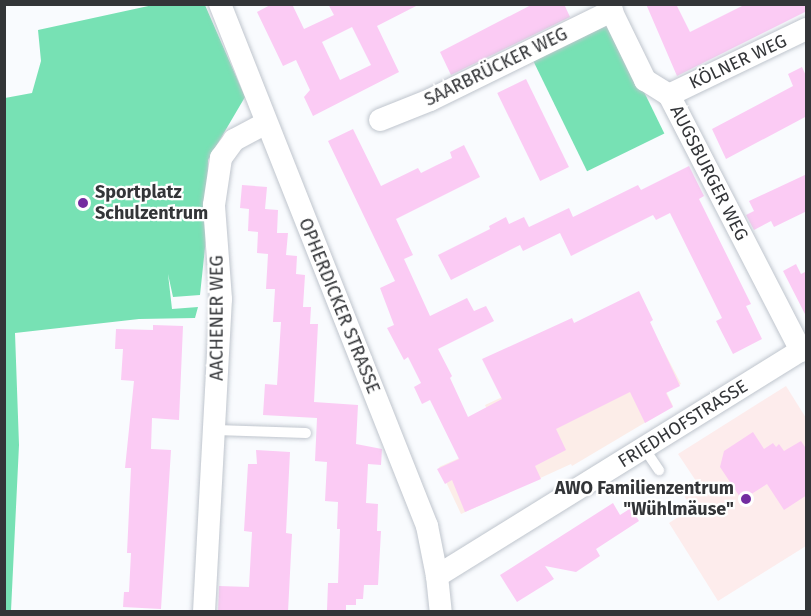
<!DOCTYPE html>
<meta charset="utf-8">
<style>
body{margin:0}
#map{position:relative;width:811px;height:616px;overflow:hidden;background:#f9fbfe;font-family:"Fira Sans",sans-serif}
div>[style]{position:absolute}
.industrial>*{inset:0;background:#fcede8}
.education>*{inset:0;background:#fdecec}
.green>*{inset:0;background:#77e1b4;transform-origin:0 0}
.building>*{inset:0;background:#fbcbf4;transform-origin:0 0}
.roads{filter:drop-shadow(0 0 2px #bfc5cd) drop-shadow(0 0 2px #bfc5cd)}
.lane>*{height:10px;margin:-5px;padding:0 5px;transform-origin:5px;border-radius:5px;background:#fff}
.street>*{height:22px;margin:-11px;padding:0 11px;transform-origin:11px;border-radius:11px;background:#fff}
.dots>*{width:16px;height:16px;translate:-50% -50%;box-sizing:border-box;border:3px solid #fff;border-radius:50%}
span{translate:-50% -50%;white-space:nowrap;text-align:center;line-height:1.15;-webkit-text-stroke:4.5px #fff;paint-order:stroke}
.street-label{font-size:18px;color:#333538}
.poi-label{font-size:18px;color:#333538;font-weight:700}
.left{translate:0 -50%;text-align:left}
.right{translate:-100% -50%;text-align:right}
.frame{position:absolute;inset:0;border:6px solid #333538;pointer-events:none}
</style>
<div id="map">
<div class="industrial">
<div style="clip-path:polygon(657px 338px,681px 384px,666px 391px,673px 406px,572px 466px,571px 464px,461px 514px,439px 467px,491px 444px,506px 452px,485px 405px,533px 383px)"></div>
</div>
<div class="education">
<div style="clip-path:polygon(786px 386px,806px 418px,806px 546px,718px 601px,669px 523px,692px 508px,681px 491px,696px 481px,678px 454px)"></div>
</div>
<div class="green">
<div style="clip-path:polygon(153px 5px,205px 5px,245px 97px,208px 160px,207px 229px,200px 295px,173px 297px,168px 274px,172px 309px,198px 307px,195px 318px,139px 319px,15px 333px,19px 445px,11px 611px,5px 612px,5px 98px,32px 93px,41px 61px,38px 30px)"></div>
<div style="left:610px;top:22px;width:124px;height:86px;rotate:64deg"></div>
</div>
<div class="building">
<div style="clip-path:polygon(evenodd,272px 4px,292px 4px,304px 29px,334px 15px,328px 4px,420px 4px,377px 26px,399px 72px,313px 116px,304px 97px,310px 90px,296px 60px,283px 66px,257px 12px,272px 4px,352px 27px,371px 65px,340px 80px,322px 42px,352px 27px)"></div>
<div style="clip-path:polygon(533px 4px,564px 4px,570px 17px,451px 75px,440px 52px)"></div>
<div style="clip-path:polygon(646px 4px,676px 4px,690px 32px,746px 4px,807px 4px,807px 11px,677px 76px)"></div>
<div style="clip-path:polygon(802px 67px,807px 78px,807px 116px,726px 159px,712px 129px,793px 86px,788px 74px)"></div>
<div style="left:526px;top:79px;width:98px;height:32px;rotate:64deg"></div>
<div style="clip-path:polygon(353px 129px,381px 186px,418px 168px,421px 173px,437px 165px,452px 158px,450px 152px,464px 145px,480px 177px,396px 219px,413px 255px,404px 259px,430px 316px,467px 298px,474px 311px,486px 306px,494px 321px,438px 349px,452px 376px,450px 378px,468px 417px,502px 399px,482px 359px,572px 318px,574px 323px,639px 291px,653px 320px,650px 322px,680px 386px,666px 393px,673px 407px,645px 423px,630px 392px,556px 429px,566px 450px,535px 466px,541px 479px,465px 512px,452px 480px,445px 484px,437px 469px,459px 459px,430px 400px,422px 404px,414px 387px,421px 383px,408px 357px,404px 360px,387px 328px,394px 325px,380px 288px,395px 281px,328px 141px)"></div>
<div style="clip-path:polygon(689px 166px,704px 196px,699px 199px,751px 304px,746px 306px,762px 339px,733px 354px,716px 321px,722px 318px,670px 213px,656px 220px,653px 215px,571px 256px,560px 233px,523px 251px,520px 245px,451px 280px,438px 255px,490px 229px,489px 226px,506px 217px,509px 224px,524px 217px,529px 227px,569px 208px,573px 217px,638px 185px,641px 190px)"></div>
<div style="clip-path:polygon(807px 174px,807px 211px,774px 227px,771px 221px,754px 230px,746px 215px,754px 211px,749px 201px)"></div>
<div style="clip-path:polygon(242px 185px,267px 187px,265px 209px,278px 210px,277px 233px,288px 233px,286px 255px,297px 256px,296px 274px,305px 275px,303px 307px,311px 307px,310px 324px,318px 324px,314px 402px,358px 405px,356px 444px,382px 449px,381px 465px,368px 464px,366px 503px,378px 504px,377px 531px,381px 531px,378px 585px,364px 585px,363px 599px,356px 599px,356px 605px,346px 605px,346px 611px,327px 610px,328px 583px,338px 583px,340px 529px,337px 529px,338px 502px,325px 501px,327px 462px,315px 461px,317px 418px,263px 415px,265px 384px,277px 385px,281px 322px,273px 322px,275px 289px,266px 289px,268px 254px,257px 253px,258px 232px,248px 231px,249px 209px,240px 208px)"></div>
<div style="clip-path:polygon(796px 264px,801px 274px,807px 271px,807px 318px,783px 271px)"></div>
<div style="clip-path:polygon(153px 325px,183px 326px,179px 420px,152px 418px,151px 449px,171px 450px,161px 609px,123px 607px,124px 592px,129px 592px,131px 553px,127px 553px,131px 468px,125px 468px,134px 381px,121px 380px,123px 349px,115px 349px,116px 329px,153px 330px)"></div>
<div style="clip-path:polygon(753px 432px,764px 449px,773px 443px,776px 447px,779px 444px,784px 451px,801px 441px,807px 450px,807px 495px,784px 510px,767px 484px,742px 500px,720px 467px,724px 451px)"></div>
<div style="clip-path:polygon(256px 450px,290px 452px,286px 533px,292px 534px,288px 612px,218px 612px,219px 586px,249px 587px,252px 532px,244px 531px,248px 464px,257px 464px)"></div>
<div style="clip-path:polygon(613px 503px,620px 515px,631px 508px,639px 521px,596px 549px,600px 556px,576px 572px,545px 566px,554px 579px,517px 602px,500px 575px)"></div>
</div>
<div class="roads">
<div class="lane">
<div style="left:216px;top:430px;width:90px;rotate:1.9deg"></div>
<div style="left:644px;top:448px;width:27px;rotate:56deg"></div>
</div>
<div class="street">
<div style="left:220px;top:4px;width:562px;rotate:68.37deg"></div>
<div style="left:427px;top:526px;width:51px;rotate:78.7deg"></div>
<div style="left:437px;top:576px;width:36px;rotate:84deg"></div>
<div style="left:608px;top:4px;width:85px;rotate:64deg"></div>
<div style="left:645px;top:80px;width:28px;rotate:32deg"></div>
<div style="left:669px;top:95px;width:288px;rotate:62.7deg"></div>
<div style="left:669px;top:95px;width:152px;rotate:-25.7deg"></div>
<div style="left:380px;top:120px;width:54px;rotate:-21.8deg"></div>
<div style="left:430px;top:100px;width:203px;rotate:-26.1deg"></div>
<div style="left:437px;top:576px;width:434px;rotate:-31.8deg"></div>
<div style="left:204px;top:612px;width:313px;rotate:-86.9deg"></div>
<div style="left:221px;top:299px;width:94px;rotate:-94.3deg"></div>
<div style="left:214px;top:205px;width:48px;rotate:-81.5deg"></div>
<div style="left:221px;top:158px;width:22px;rotate:-54deg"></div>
<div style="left:234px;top:140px;width:36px;rotate:-28deg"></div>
</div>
</div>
<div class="dots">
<div style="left:83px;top:203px;background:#732ca0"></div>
<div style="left:746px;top:499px;background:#732ca0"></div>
</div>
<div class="street-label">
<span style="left:738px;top:62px;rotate:-25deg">KÖLNER WEG</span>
<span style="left:496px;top:67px;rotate:-26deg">SAARBRÜCKER WEG</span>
<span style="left:709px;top:173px;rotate:63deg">AUGSBURGER WEG</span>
<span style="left:339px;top:306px;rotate:68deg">OPHERDICKER STRASSE</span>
<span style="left:217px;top:318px;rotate:-90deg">AACHENER WEG</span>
<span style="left:683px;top:424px;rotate:-32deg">FRIEDHOFSTRASSE</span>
</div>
<div class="poi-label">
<span class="left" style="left:95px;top:203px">Sportplatz<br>Schulzentrum</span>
<span class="right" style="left:734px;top:499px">AWO Familienzentrum<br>"Wühlmäuse"</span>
</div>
<div class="frame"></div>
</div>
